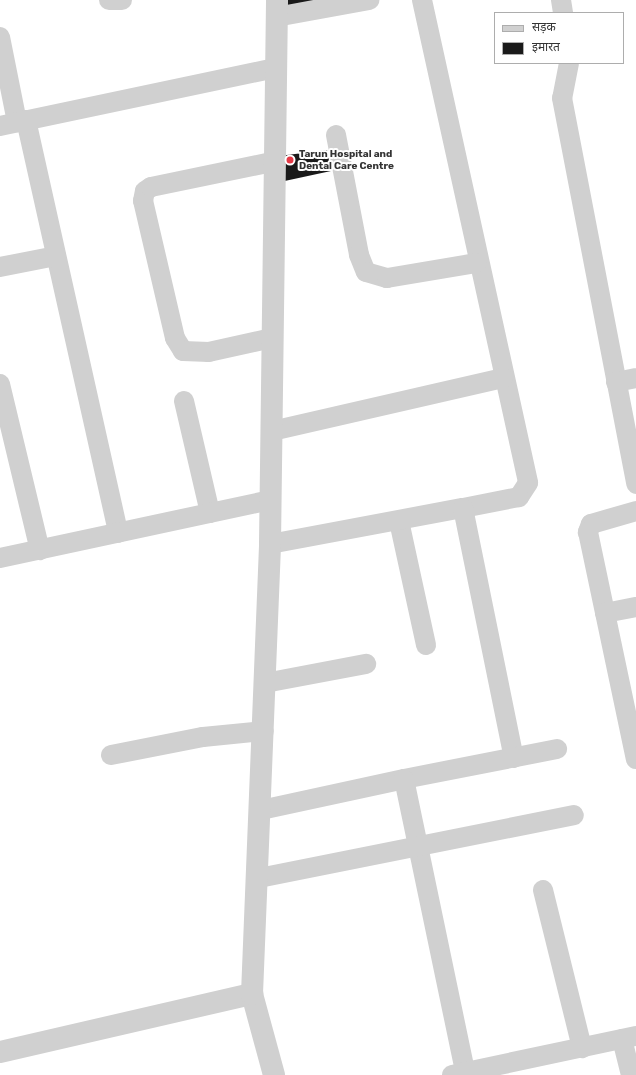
<!DOCTYPE html>
<meta charset="utf-8">
<style>
body{margin:0}
#map{position:relative;width:636px;height:1075px;overflow:hidden;background:#fff;font-family:Rubik,"Noto Sans Devanagari",sans-serif}
div>[style]{position:absolute}
.building>*{inset:0;background:#1a1a1a}
.minor>*{height:20px;margin:-10px;padding:0 10px;transform-origin:10px;border-radius:10px;background:#d0d0d0}
.tertiary>*{height:22px;margin:-11px;padding:0 11px;transform-origin:11px;border-radius:11px;background:#d0d0d0}
.dots>*{width:11px;height:11px;translate:-50% -50%;box-sizing:border-box;border:2px solid #fff;border-radius:50%}
span{translate:-50% -50%;white-space:nowrap;text-align:center;line-height:1.15;-webkit-text-stroke:4px #fff;paint-order:stroke}
.poi-label{font-size:10px;color:#333;font-weight:700}
.left{translate:0 -50%;text-align:left}
.legend{position:absolute;left:494px;top:12px;width:130px;height:52px;box-sizing:border-box;background:#fff;border:1px solid #adadad;margin:0;padding:5px 7px;list-style:none;font-size:12px;color:#333}
.legend li{display:flex;align-items:center;gap:8px;height:20px}
.legend b{width:20px;border:1px solid #adadad}
</style>
<div id="map">
<div class="building">
<div style="clip-path:polygon(284px 0,329px 0,283px 11px)"></div>
<div style="clip-path:polygon(327px 150px,331px 171px,280px 182px,279px 156px)"></div>
</div>
<div class="minor">
<div style="left:109px;top:0;width:13px"></div>
<div style="left:422px;top:0;width:494px;rotate:77.6deg"></div>
<div style="left:528px;top:483px;width:17px;rotate:123deg"></div>
<div style="left:519px;top:497px;width:57px;rotate:168.9deg"></div>
<div style="left:561px;top:0;width:13px;rotate:81deg"></div>
<div style="left:276px;top:17px;width:95px;rotate:-10.4deg"></div>
<div style="left:0;top:37px;width:87px;rotate:78.7deg"></div>
<div style="left:569px;top:63px;width:36px;rotate:101deg"></div>
<div style="left:562px;top:98px;width:393px;rotate:79.1deg"></div>
<div style="left:26px;top:120px;width:423px;rotate:77.4deg"></div>
<div style="left:0;top:126px;width:282px;rotate:-11.9deg"></div>
<div style="left:336px;top:135px;width:122px;rotate:79.1deg"></div>
<div style="left:359px;top:255px;width:18px;rotate:68deg"></div>
<div style="left:366px;top:272px;width:22px;rotate:16deg"></div>
<div style="left:387px;top:278px;width:91px;rotate:-9.5deg"></div>
<div style="left:0;top:267px;width:57px;rotate:-11.1deg"></div>
<div style="left:272px;top:338px;width:65px;rotate:167.5deg"></div>
<div style="left:209px;top:352px;width:26px;rotate:-178deg"></div>
<div style="left:183px;top:351px;width:15px;rotate:-122deg"></div>
<div style="left:175px;top:338px;width:141px;rotate:-103.1deg"></div>
<div style="left:143px;top:201px;width:10px;rotate:-79deg"></div>
<div style="left:145px;top:191px;width:7px;rotate:-34deg"></div>
<div style="left:151px;top:187px;width:124px;rotate:-11.7deg"></div>
<div style="left:616px;top:382px;width:20px;rotate:-11deg"></div>
<div style="left:0;top:384px;width:171px;rotate:76.5deg"></div>
<div style="left:184px;top:401px;width:115px;rotate:76.9deg"></div>
<div style="left:272px;top:431px;width:237px;rotate:-12.9deg"></div>
<div style="left:636px;top:511px;width:47px;rotate:163.9deg"></div>
<div style="left:591px;top:524px;width:9px;rotate:111deg"></div>
<div style="left:588px;top:532px;width:232px;rotate:78.1deg"></div>
<div style="left:399px;top:521px;width:127px;rotate:77.7deg"></div>
<div style="left:270px;top:544px;width:196px;rotate:-10.6deg"></div>
<div style="left:463px;top:508px;width:255px;rotate:78.5deg"></div>
<div style="left:0;top:558px;width:277px;rotate:-12.1deg"></div>
<div style="left:605px;top:613px;width:32px;rotate:-11deg"></div>
<div style="left:265px;top:683px;width:103px;rotate:-10.7deg"></div>
<div style="left:111px;top:755px;width:94px;rotate:-11.1deg"></div>
<div style="left:203px;top:737px;width:61px;rotate:-5.6deg"></div>
<div style="left:404px;top:779px;width:156px;rotate:-11.1deg"></div>
<div style="left:261px;top:810px;width:146px;rotate:-12.2deg"></div>
<div style="left:404px;top:779px;width:299px;rotate:78.2deg"></div>
<div style="left:259px;top:878px;width:321px;rotate:-11.3deg"></div>
<div style="left:543px;top:890px;width:163px;rotate:76.1deg"></div>
<div style="left:622px;top:1039px;width:37px;rotate:76deg"></div>
<div style="left:452px;top:1075px;width:188px;rotate:-12deg"></div>
</div>
<div class="tertiary">
<div style="left:0;top:1052px;width:259px;rotate:-13deg"></div>
<div style="left:274px;top:1075px;width:84px;rotate:-105.2deg"></div>
<div style="left:252px;top:994px;width:450px;rotate:-87.7deg"></div>
<div style="left:270px;top:544px;width:544px;rotate:-89.26deg"></div>
</div>
<div class="dots">
<div style="left:290px;top:160px;background:#e63946"></div>
</div>
<div class="poi-label">
<span class="left" style="left:299px;top:160px">Tarun Hospital and<br>Dental Care Centre</span>
</div>
<ul class="legend">
<li><b style="height:5px;background:#d0d0d0"></b>सड़क</li>
<li><b style="height:11px;background:#1a1a1a"></b>इमारत</li>
</ul>
</div>
